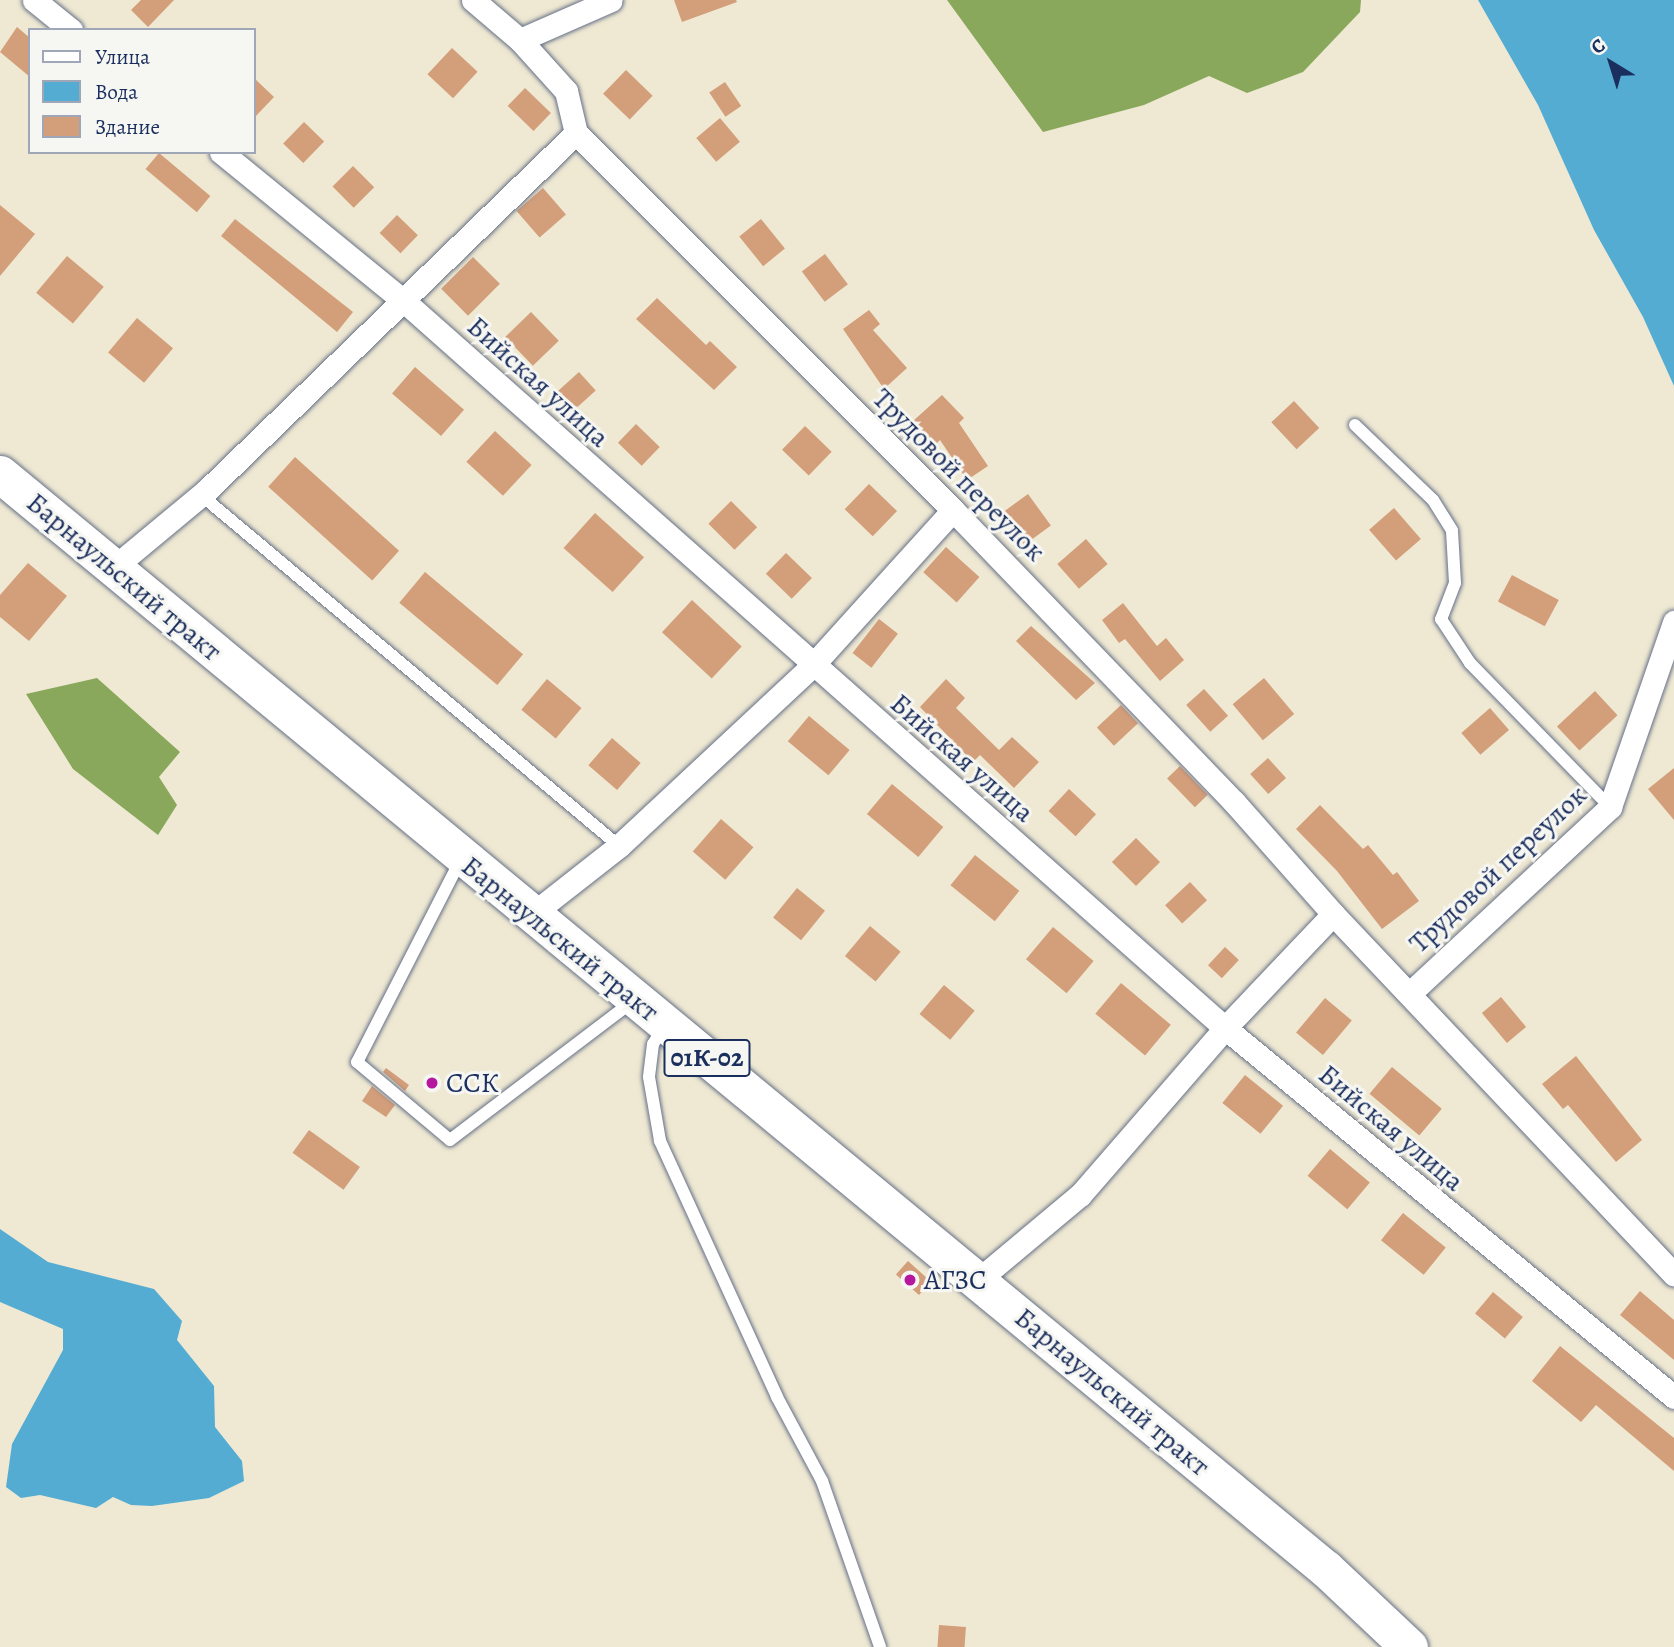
<!DOCTYPE html>
<meta charset="utf-8">
<style>
body{margin:0}
#map{position:relative;width:1674px;height:1647px;overflow:hidden;background:#efe9d3;font-family:Alegreya,serif}
div>[style]{position:absolute}
.forest>*{inset:0;background:#8aa85c}
.water>*{inset:0;background:#55acd2}
.building>*{inset:0;background:#d39e7a;transform-origin:0 0}
.roads{filter:drop-shadow(0 0 2px #657087) drop-shadow(0 0 2px #657087)}
.service>*{height:12px;margin:-6px;padding:0 6px;transform-origin:6px;border-radius:6px;background:#fff}
.minor>*{height:23px;margin:-11.5px;padding:0 11.5px;transform-origin:11.5px;border-radius:11.5px;background:#fff}
.primary>*{height:37px;margin:-18.5px;padding:0 18.5px;transform-origin:18.5px;border-radius:18.5px;background:#fff}
.dots>*{width:19px;height:19px;translate:-50% -50%;box-sizing:border-box;border:4px solid #f6f6f2;border-radius:50%}
span{translate:-50% -50%;white-space:nowrap;text-align:center;line-height:1.15;-webkit-text-stroke:6px #f6f6f2;paint-order:stroke}
.shield-label span{padding:2px 5px;background:#f6f6f2;border:2px solid;border-radius:5px;-webkit-text-stroke-width:0}
.shield-label{font-size:26px;color:#1b2f5e;font-weight:700}
.street-label{font-size:28px;color:#1b2f5e}
.poi-label{font-size:28px;color:#1b2f5e}
.left{translate:0 -50%;text-align:left}
.legend{position:absolute;left:28px;top:28px;width:228px;height:126px;box-sizing:border-box;background:#f6f6f2;border:2px solid #9ea6b7;margin:0;padding:9px 12px;list-style:none;font-size:21px;color:#1b2f5e}
.legend li{display:flex;align-items:center;gap:14px;height:35px}
.legend b{width:35px;border:2px solid #9ea6b7}
.north{position:absolute;left:1576px;top:28px;width:70px;height:70px;-webkit-text-stroke:5px #f6f6f2;paint-order:stroke;rotate:322deg;font-size:19px;font-weight:700;line-height:28px;text-align:center;color:#1b2f5e}
.north::after{content:'';display:block;margin:auto;width:24px;height:32px;background:#1b2f5e;clip-path:polygon(50% 0,100% 100%,50% 72%,0 100%)}
</style>
<div id="map">
<div class="forest">
<div style="clip-path:polygon(947px 0,1361px 0,1360px 12px,1303px 72px,1247px 93px,1209px 76px,1144px 105px,1043px 132px)"></div>
<div style="clip-path:polygon(97px 678px,180px 752px,159px 777px,177px 805px,158px 835px,73px 769px,26px 694px)"></div>
</div>
<div class="water">
<div style="clip-path:polygon(1478px 0,1674px 0,1674px 386px,1643px 317px,1594px 230px,1538px 105px)"></div>
<div style="clip-path:polygon(0 1229px,48px 1262px,154px 1289px,182px 1321px,177px 1340px,214px 1386px,215px 1427px,242px 1461px,244px 1481px,209px 1498px,152px 1506px,131px 1505px,113px 1497px,96px 1508px,40px 1495px,21px 1498px,6px 1487px,12px 1444px,63px 1350px,63px 1329px,0 1302px)"></div>
</div>
<div class="building">
<div style="clip-path:polygon(141px 0,174px 0,148px 27px,131px 10px)"></div>
<div style="clip-path:polygon(674px 0,736px 0,737px 2px,682px 22px)"></div>
<div style="clip-path:polygon(17px 27px,30px 38px,30px 77px,0 52px)"></div>
<div style="left:452px;top:48px;width:35px;height:36px;rotate:43deg"></div>
<div style="left:626px;top:70px;width:37px;height:33px;rotate:44deg"></div>
<div style="clip-path:polygon(254px 78px,274px 97px,254px 118px)"></div>
<div style="left:725px;top:82px;width:29px;height:19px;rotate:56deg"></div>
<div style="left:525px;top:88px;width:36px;height:25px;rotate:44deg"></div>
<div style="left:720px;top:118px;width:31px;height:31px;rotate:50deg"></div>
<div style="left:304px;top:122px;width:28px;height:30px;rotate:44deg"></div>
<div style="left:159px;top:153px;width:67px;height:21px;rotate:40deg"></div>
<div style="left:353px;top:166px;width:30px;height:29px;rotate:45deg"></div>
<div style="left:543px;top:188px;width:35px;height:35px;rotate:49deg"></div>
<div style="clip-path:polygon(0 205px,35px 234px,0 276px)"></div>
<div style="left:397px;top:215px;width:29px;height:25px;rotate:44deg"></div>
<div style="clip-path:polygon(235px 219px,353px 312px,337px 332px,221px 236px)"></div>
<div style="left:761px;top:219px;width:38px;height:28px;rotate:51deg"></div>
<div style="left:825px;top:254px;width:38px;height:29px;rotate:53deg"></div>
<div style="left:67px;top:256px;width:48px;height:48px;rotate:40deg"></div>
<div style="left:473px;top:257px;width:38px;height:45px;rotate:45deg"></div>
<div style="clip-path:polygon(657px 298px,706px 345px,710px 341px,737px 367px,714px 390px,636px 319px)"></div>
<div style="clip-path:polygon(869px 310px,880px 324px,873px 330px,907px 368px,884px 389px,843px 329px)"></div>
<div style="left:531px;top:312px;width:40px;height:36px;rotate:46deg"></div>
<div style="left:137px;top:318px;width:47px;height:45px;rotate:40deg"></div>
<div style="left:415px;top:367px;width:65px;height:35px;rotate:41deg"></div>
<div style="left:579px;top:372px;width:25px;height:29px;rotate:48deg"></div>
<div style="clip-path:polygon(942px 395px,964px 418px,959px 423px,988px 466px,967px 480px,940px 440px,935px 445px,913px 421px)"></div>
<div style="left:1294px;top:401px;width:37px;height:31px;rotate:47deg"></div>
<div style="left:636px;top:424px;width:33px;height:26px;rotate:44deg"></div>
<div style="left:805px;top:426px;width:37px;height:33px;rotate:44deg"></div>
<div style="left:495px;top:431px;width:50px;height:42px;rotate:43deg"></div>
<div style="left:295px;top:457px;width:140px;height:40px;rotate:42deg"></div>
<div style="left:869px;top:484px;width:39px;height:35px;rotate:44deg"></div>
<div style="left:1028px;top:494px;width:39px;height:33px;rotate:54deg"></div>
<div style="left:731px;top:501px;width:37px;height:32px;rotate:45deg"></div>
<div style="left:1394px;top:508px;width:41px;height:33px;rotate:49deg"></div>
<div style="left:595px;top:513px;width:66px;height:47px;rotate:42deg"></div>
<div style="left:1086px;top:539px;width:33px;height:38px;rotate:49deg"></div>
<div style="left:946px;top:547px;width:45px;height:34px;rotate:42deg"></div>
<div style="left:786px;top:553px;width:36px;height:29px;rotate:44deg"></div>
<div style="clip-path:polygon(28px 563px,67px 596px,29px 641px,0 617px,0 595px)"></div>
<div style="left:425px;top:572px;width:128px;height:40px;rotate:40deg"></div>
<div style="left:1512px;top:575px;width:53px;height:30px;rotate:28deg"></div>
<div style="left:692px;top:600px;width:68px;height:44px;rotate:43deg"></div>
<div style="clip-path:polygon(1123px 603px,1157px 646px,1166px 638px,1184px 660px,1160px 681px,1125px 639px,1119px 643px,1102px 620px)"></div>
<div style="left:879px;top:619px;width:24px;height:43px;rotate:38deg"></div>
<div style="clip-path:polygon(1031px 626px,1095px 683px,1076px 700px,1016px 641px)"></div>
<div style="left:1264px;top:678px;width:47px;height:41px;rotate:50deg"></div>
<div style="left:547px;top:679px;width:45px;height:40px;rotate:40deg"></div>
<div style="clip-path:polygon(946px 679px,965px 698px,956px 708px,999px 750px,1012px 737px,1039px 762px,1014px 788px,980px 755px,973px 762px,920px 707px)"></div>
<div style="left:1204px;top:689px;width:36px;height:24px;rotate:48deg"></div>
<div style="left:1595px;top:691px;width:33px;height:52px;rotate:47deg"></div>
<div style="left:1121px;top:705px;width:25px;height:33px;rotate:47deg"></div>
<div style="left:1490px;top:708px;width:29px;height:38px;rotate:49deg"></div>
<div style="left:809px;top:716px;width:53px;height:33px;rotate:40deg"></div>
<div style="left:612px;top:738px;width:38px;height:36px;rotate:41deg"></div>
<div style="left:1268px;top:758px;width:27px;height:24px;rotate:48deg"></div>
<div style="left:1180px;top:766px;width:40px;height:18px;rotate:46deg"></div>
<div style="clip-path:polygon(1674px 768px,1674px 820px,1648px 789px)"></div>
<div style="left:892px;top:784px;width:67px;height:39px;rotate:40deg"></div>
<div style="left:1069px;top:789px;width:37px;height:30px;rotate:43deg"></div>
<div style="clip-path:polygon(1320px 805px,1363px 849px,1368px 845px,1393px 875px,1397px 872px,1419px 901px,1382px 929px,1337px 871px,1296px 829px)"></div>
<div style="left:721px;top:819px;width:43px;height:43px;rotate:41deg"></div>
<div style="left:1136px;top:838px;width:34px;height:34px;rotate:45deg"></div>
<div style="left:975px;top:855px;width:57px;height:39px;rotate:39deg"></div>
<div style="left:1190px;top:882px;width:25px;height:34px;rotate:47deg"></div>
<div style="left:797px;top:888px;width:36px;height:38px;rotate:39deg"></div>
<div style="left:870px;top:926px;width:40px;height:39px;rotate:40deg"></div>
<div style="left:1053px;top:927px;width:53px;height:42px;rotate:40deg"></div>
<div style="left:1225px;top:947px;width:19px;height:25px;rotate:43deg"></div>
<div style="left:1121px;top:983px;width:65px;height:40px;rotate:40deg"></div>
<div style="left:944px;top:985px;width:40px;height:38px;rotate:40deg"></div>
<div style="left:1501px;top:997px;width:39px;height:25px;rotate:50deg"></div>
<div style="left:1325px;top:998px;width:35px;height:45px;rotate:40deg"></div>
<div style="clip-path:polygon(1576px 1056px,1642px 1140px,1616px 1162px,1568px 1105px,1563px 1109px,1542px 1084px)"></div>
<div style="left:1392px;top:1067px;width:65px;height:35px;rotate:40deg"></div>
<div style="clip-path:polygon(386px 1068px,409px 1085px,405px 1091px,383px 1072px)"></div>
<div style="left:1245px;top:1075px;width:49px;height:36px;rotate:39deg"></div>
<div style="clip-path:polygon(372px 1086px,395px 1105px,386px 1117px,362px 1101px)"></div>
<div style="left:309px;top:1130px;width:63px;height:28px;rotate:36deg"></div>
<div style="left:1330px;top:1149px;width:52px;height:35px;rotate:40deg"></div>
<div style="left:1403px;top:1213px;width:55px;height:35px;rotate:39deg"></div>
<div style="left:908px;top:1261px;width:31px;height:18px;rotate:42deg"></div>
<div style="clip-path:polygon(1640px 1291px,1674px 1320px,1674px 1360px,1620px 1315px)"></div>
<div style="left:1493px;top:1292px;width:39px;height:28px;rotate:40deg"></div>
<div style="clip-path:polygon(1560px 1346px,1674px 1438px,1674px 1471px,1596px 1405px,1581px 1422px,1532px 1381px)"></div>
<div style="left:939px;top:1625px;width:27px;height:22px;rotate:4deg"></div>
</div>
<div class="roads">
<div class="service">
<div style="left:1355px;top:425px;width:108px;rotate:43.9deg"></div>
<div style="left:1433px;top:500px;width:36px;rotate:58deg"></div>
<div style="left:1452px;top:531px;width:52px;rotate:86.7deg"></div>
<div style="left:1455px;top:583px;width:39px;rotate:111deg"></div>
<div style="left:1441px;top:619px;width:53px;rotate:56.6deg"></div>
<div style="left:1470px;top:663px;width:201px;rotate:45.8deg"></div>
<div style="left:201px;top:495px;width:546px;rotate:40.02deg"></div>
<div style="left:461px;top:859px;width:228px;rotate:117.1deg"></div>
<div style="left:357px;top:1062px;width:121px;rotate:40deg"></div>
<div style="left:450px;top:1140px;width:228px;rotate:-37.2deg"></div>
<div style="left:664px;top:1026px;width:21px;rotate:121deg"></div>
<div style="left:653px;top:1044px;width:33px;rotate:97deg"></div>
<div style="left:649px;top:1077px;width:65px;rotate:80.2deg"></div>
<div style="left:660px;top:1141px;width:281px;rotate:65.4deg"></div>
<div style="left:777px;top:1397px;width:95px;rotate:61.8deg"></div>
<div style="left:822px;top:1481px;width:176px;rotate:70.7deg"></div>
</div>
<div class="minor">
<div style="left:34px;top:0;width:48px;rotate:39deg"></div>
<div style="left:473px;top:0;width:62px;rotate:40.4deg"></div>
<div style="left:520px;top:40px;width:69px;rotate:48deg"></div>
<div style="left:566px;top:91px;width:43px;rotate:76.6deg"></div>
<div style="left:576px;top:133px;width:533px;rotate:45deg"></div>
<div style="left:953px;top:510px;width:405px;rotate:46.1deg"></div>
<div style="left:1234px;top:802px;width:149px;rotate:48.5deg"></div>
<div style="left:1333px;top:914px;width:496px;rotate:46.6deg"></div>
<div style="left:520px;top:40px;width:99px;rotate:-23.7deg"></div>
<div style="left:221px;top:152px;width:237px;rotate:39.2deg"></div>
<div style="left:405px;top:302px;width:1095px;rotate:41.52deg"></div>
<div style="left:1225px;top:1028px;width:581px;rotate:39.41deg"></div>
<div style="left:113px;top:568px;width:122px;rotate:-39.7deg"></div>
<div style="left:207px;top:490px;width:513px;rotate:-44.05deg"></div>
<div style="left:531px;top:915px;width:112px;rotate:-38.1deg"></div>
<div style="left:619px;top:846px;width:264px;rotate:-43deg"></div>
<div style="left:812px;top:666px;width:210px;rotate:-47.9deg"></div>
<div style="left:1409px;top:994px;width:275px;rotate:-42.9deg"></div>
<div style="left:1610px;top:807px;width:196px;rotate:-70.9deg"></div>
<div style="left:977px;top:1281px;width:134px;rotate:-39.9deg"></div>
<div style="left:1080px;top:1195px;width:221px;rotate:-49deg"></div>
<div style="left:1225px;top:1028px;width:157px;rotate:-46.5deg"></div>
</div>
<div class="primary">
<div style="left:0;top:474px;width:1720px;rotate:39.55deg"></div>
<div style="left:1326px;top:1569px;width:114px;rotate:43.2deg"></div>
</div>
</div>
<div class="dots">
<div style="left:432px;top:1083px;background:#b5179e"></div>
<div style="left:910px;top:1280px;background:#b5179e"></div>
</div>
<div class="shield-label">
<span style="left:707px;top:1058px">01К-02</span>
</div>
<div class="street-label">
<span style="left:538px;top:382px;rotate:42deg">Бийская улица</span>
<span style="left:959px;top:475px;rotate:45deg">Трудовой переулок</span>
<span style="left:124px;top:577px;rotate:40deg">Барнаульский тракт</span>
<span style="left:962px;top:758px;rotate:41deg">Бийская улица</span>
<span style="left:1498px;top:869px;rotate:-43deg">Трудовой переулок</span>
<span style="left:560px;top:939px;rotate:39deg">Барнаульский тракт</span>
<span style="left:1391px;top:1128px;rotate:40deg">Бийская улица</span>
<span style="left:1112px;top:1392px;rotate:40deg">Барнаульский тракт</span>
</div>
<div class="poi-label">
<span class="left" style="left:446px;top:1083px">ССК</span>
<span class="left" style="left:924px;top:1280px">АГЗС</span>
</div>
<ul class="legend">
<li><b style="height:9px;background:#fff"></b>Улица</li>
<li><b style="height:19px;background:#55acd2"></b>Вода</li>
<li><b style="height:19px;background:#d39e7a"></b>Здание</li>
</ul>
<div class="north">С</div>
</div>
